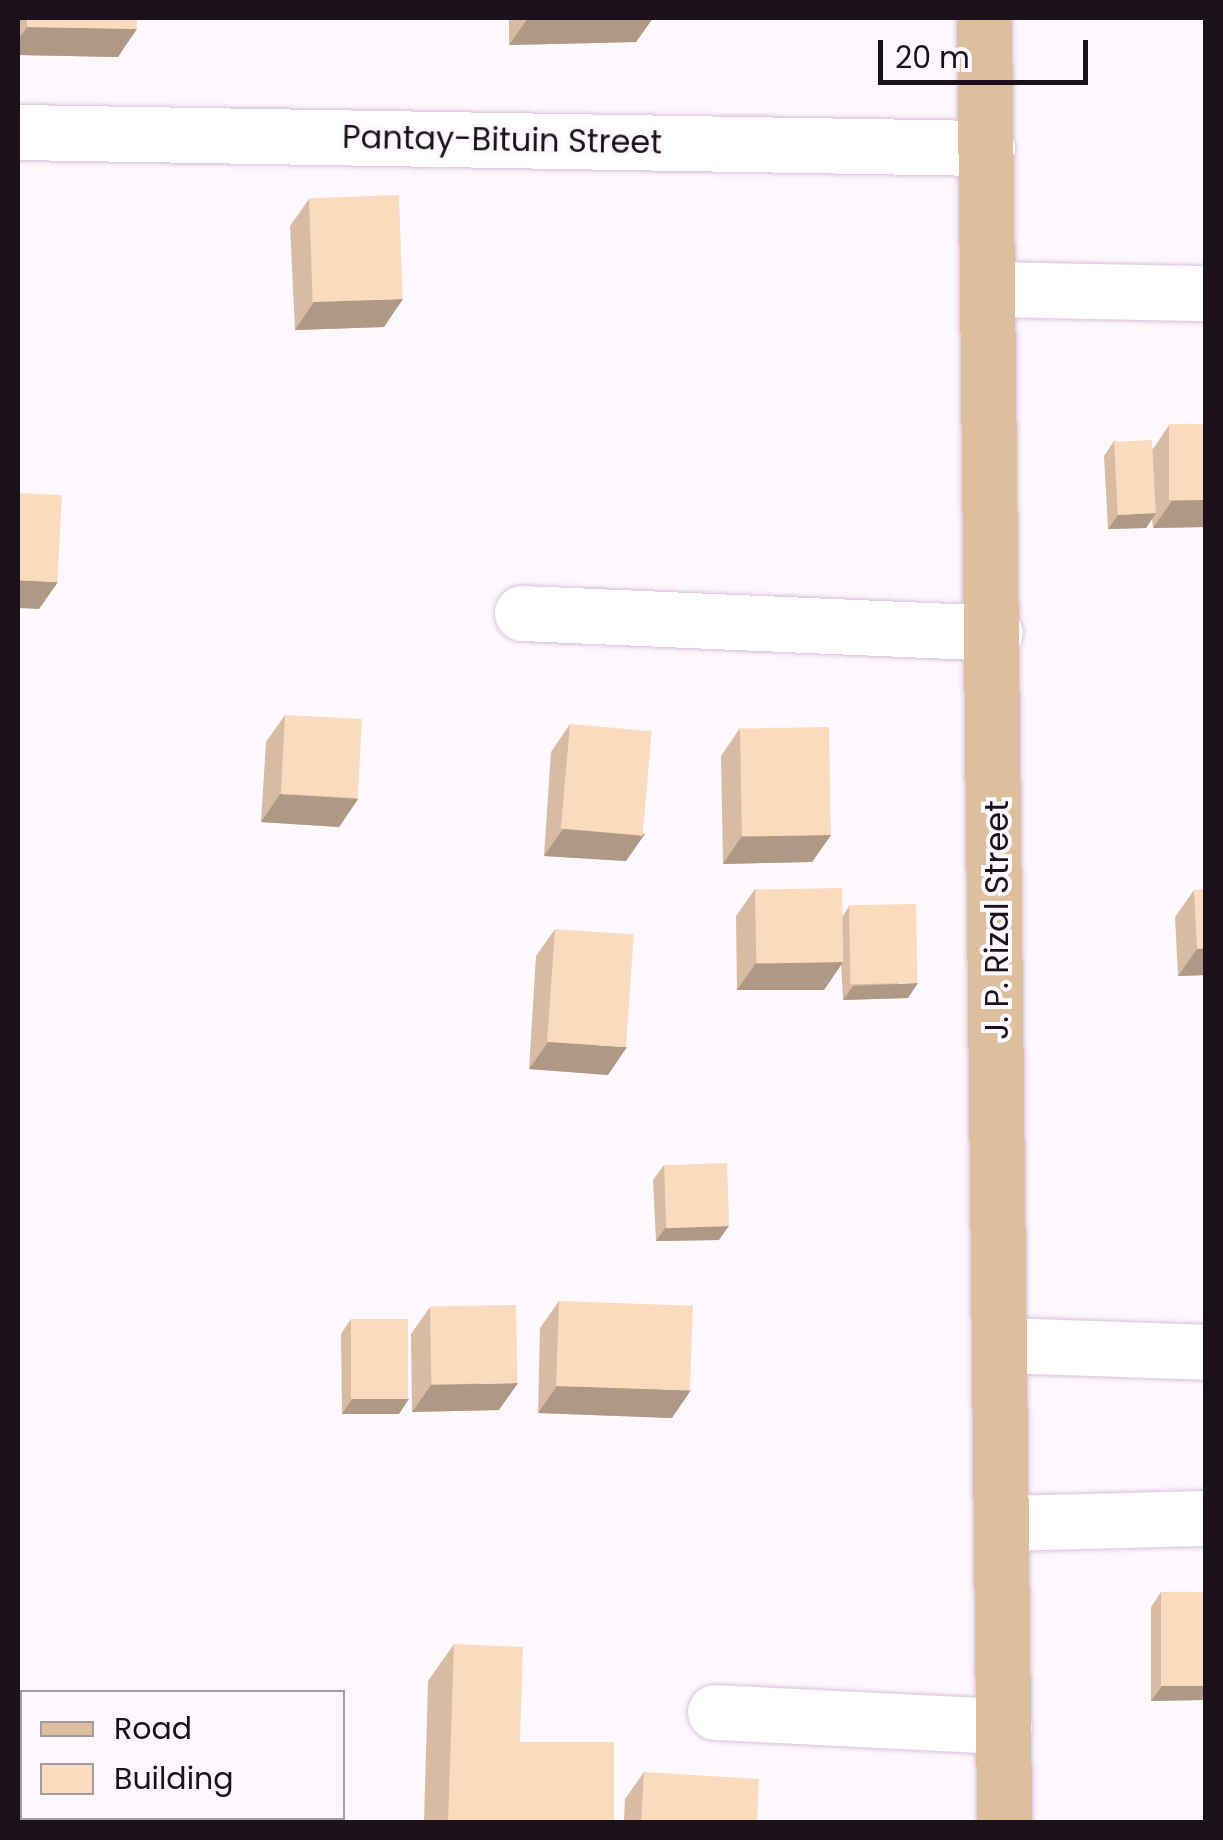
<!DOCTYPE html>
<style>
body{margin:0}
#map{position:relative;width:1223px;height:1840px;overflow:hidden;background:#fdf8fd;font-family:Poppins,sans-serif}
div>[style]{position:absolute}
.roads{filter:drop-shadow(0 0 2px #dac1db) drop-shadow(0 0 2px #dac1db)}
.minor>*{height:55px;margin:-27.5px;padding:0 27.5px;transform-origin:27.5px;border-radius:27.5px;background:#fff}
.major>*{height:55px;margin:-27.5px;padding:0 27.5px;transform-origin:27.5px;border-radius:27.5px;background:#ddbf9e}
.wall>*{inset:0;background:#d7bca3}
.shaded-wall>*{inset:0;background:#af9984}
.building>*{inset:0;background:#fadbbd;transform-origin:0 0}
span{translate:-50% -50%;white-space:nowrap;text-align:center;line-height:1.15;-webkit-text-stroke:8px #fdf8fd;paint-order:stroke}
.street-label{font-size:32px;color:#1a111a}
.frame{position:absolute;inset:0;border:20px solid #1a111a;pointer-events:none}
.legend{position:absolute;left:20px;top:1690px;width:325px;height:130px;box-sizing:border-box;background:#fdf8fd;border:2px solid #a29ca2;margin:0;padding:12px 18px;list-style:none;font-size:30px;color:#1a111a}
.legend li{display:flex;align-items:center;gap:20px;height:50px}
.legend b{width:50px;border:2px solid #a29ca2}
.scale{position:absolute;left:878px;top:40px;width:210px;height:45px;box-sizing:border-box;border:5px solid #1a111a;border-top:0;padding-left:12px;font-size:30px;line-height:35px;white-space:nowrap;color:#1a111a;-webkit-text-stroke:8px #fdf8fd;paint-order:stroke}
</style>
<div id="map">
<div class="roads">
<div class="minor">
<div style="left:18px;top:132px;width:969px;rotate:0.95deg"></div>
<div style="left:990px;top:289px;width:216px;rotate:1.1deg"></div>
<div style="left:522px;top:613px;width:473px;rotate:2.4deg"></div>
<div style="left:1000px;top:1345px;width:206px;rotate:1.9deg"></div>
<div style="left:1001px;top:1523px;width:205px;rotate:-1.4deg"></div>
<div style="left:715px;top:1712px;width:289px;rotate:2.8deg"></div>
</div>
<div class="major">
<div style="left:984px;top:18px;width:1804px;rotate:89.36deg"></div>
</div>
</div>
<div class="wall">
<div style="clip-path:polygon(18px 18px,137px 18px,118px 57px,18px 55px)"></div>
<div style="clip-path:polygon(509px 18px,653px 18px,636px 42px,509px 45px)"></div>
<div style="clip-path:polygon(309px 199px,384px 327px,295px 330px,290px 226px)"></div>
<div style="clip-path:polygon(1206px 424px,1206px 527px,1153px 528px,1152px 519px,1146px 528px,1108px 529px,1104px 456px,1114px 441px,1153px 449px,1169px 425px)"></div>
<div style="clip-path:polygon(285px 715px,358px 799px,339px 827px,261px 822px,266px 742px)"></div>
<div style="clip-path:polygon(570px 724px,626px 861px,544px 856px,551px 752px)"></div>
<div style="clip-path:polygon(740px 728px,831px 835px,812px 862px,723px 864px,721px 756px)"></div>
<div style="clip-path:polygon(755px 889px,843px 916px,849px 906px,908px 998px,843px 1000px,841px 965px,824px 990px,737px 990px,736px 916px)"></div>
<div style="clip-path:polygon(1194px 890px,1206px 975px,1178px 976px,1175px 917px)"></div>
<div style="clip-path:polygon(555px 929px,608px 1075px,529px 1069px,536px 956px)"></div>
<div style="clip-path:polygon(664px 1165px,719px 1240px,656px 1241px,653px 1180px)"></div>
<div style="clip-path:polygon(559px 1301px,672px 1418px,538px 1413px,540px 1328px)"></div>
<div style="clip-path:polygon(430px 1307px,499px 1410px,412px 1412px,411px 1334px)"></div>
<div style="clip-path:polygon(351px 1319px,399px 1414px,342px 1414px,341px 1334px)"></div>
<div style="clip-path:polygon(1161px 1592px,1206px 1592px,1206px 1695px,1202px 1700px,1151px 1701px,1151px 1607px)"></div>
<div style="clip-path:polygon(454px 1644px,520px 1742px,614px 1822px,424px 1822px,428px 1681px)"></div>
<div style="clip-path:polygon(644px 1772px,757px 1822px,624px 1822px,625px 1799px)"></div>
</div>
<div class="shaded-wall">
<div style="clip-path:polygon(528px 18px,653px 18px,636px 42px,509px 45px)"></div>
<div style="clip-path:polygon(27px 27px,137px 29px,118px 57px,18px 55px,18px 40px)"></div>
<div style="clip-path:polygon(403px 299px,384px 327px,295px 330px,314px 302px)"></div>
<div style="clip-path:polygon(1206px 500px,1206px 527px,1153px 528px,1172px 501px)"></div>
<div style="clip-path:polygon(1156px 513px,1146px 528px,1108px 529px,1118px 515px)"></div>
<div style="clip-path:polygon(18px 580px,58px 582px,39px 609px,18px 608px)"></div>
<div style="clip-path:polygon(280px 794px,358px 799px,339px 827px,261px 822px)"></div>
<div style="clip-path:polygon(563px 829px,645px 834px,626px 861px,544px 856px)"></div>
<div style="clip-path:polygon(831px 835px,812px 862px,723px 864px,742px 836px)"></div>
<div style="clip-path:polygon(1206px 948px,1206px 975px,1178px 976px,1197px 949px)"></div>
<div style="clip-path:polygon(843px 962px,824px 990px,737px 990px,756px 963px)"></div>
<div style="clip-path:polygon(918px 983px,908px 998px,843px 1000px,853px 986px)"></div>
<div style="clip-path:polygon(548px 1042px,627px 1047px,608px 1075px,529px 1069px)"></div>
<div style="clip-path:polygon(729px 1226px,719px 1240px,656px 1241px,666px 1227px)"></div>
<div style="clip-path:polygon(518px 1383px,499px 1410px,412px 1412px,431px 1385px)"></div>
<div style="clip-path:polygon(557px 1386px,691px 1390px,672px 1418px,538px 1413px)"></div>
<div style="clip-path:polygon(352px 1399px,409px 1399px,399px 1414px,342px 1414px)"></div>
<div style="clip-path:polygon(1162px 1686px,1206px 1686px,1206px 1695px,1202px 1700px,1151px 1701px)"></div>
</div>
<div class="building">
<div style="clip-path:polygon(27px 18px,137px 18px,137px 29px,27px 27px)"></div>
<div style="left:399px;top:195px;width:104px;height:90px;rotate:88deg"></div>
<div style="left:1206px;top:424px;width:76px;height:37px;rotate:90deg"></div>
<div style="left:1152px;top:440px;width:73px;height:38px;rotate:87deg"></div>
<div style="left:18px;top:493px;width:44px;height:87px;rotate:3deg"></div>
<div style="left:285px;top:715px;width:77px;height:79px;rotate:3deg"></div>
<div style="left:570px;top:724px;width:82px;height:105px;rotate:5deg"></div>
<div style="left:829px;top:727px;width:108px;height:89px;rotate:89deg"></div>
<div style="left:842px;top:888px;width:74px;height:87px;rotate:89deg"></div>
<div style="clip-path:polygon(1206px 889px,1206px 948px,1197px 949px,1194px 890px)"></div>
<div style="left:916px;top:904px;width:79px;height:67px;rotate:89deg"></div>
<div style="left:555px;top:929px;width:79px;height:113px;rotate:4deg"></div>
<div style="left:727px;top:1163px;width:63px;height:63px;rotate:88deg"></div>
<div style="left:559px;top:1301px;width:134px;height:85px;rotate:2deg"></div>
<div style="left:516px;top:1305px;width:78px;height:86px;rotate:89deg"></div>
<div style="left:351px;top:1319px;width:57px;height:80px"></div>
<div style="left:1161px;top:1592px;width:45px;height:94px"></div>
<div style="clip-path:polygon(454px 1644px,523px 1647px,520px 1742px,614px 1742px,614px 1822px,448px 1822px)"></div>
<div style="clip-path:polygon(644px 1772px,759px 1779px,757px 1822px,641px 1822px)"></div>
</div>
<div class="street-label">
<span style="left:502px;top:140px;rotate:1deg">Pantay-Bituin Street</span>
<span style="left:997px;top:920px;rotate:-90deg">J. P. Rizal Street</span>
</div>
<div class="frame"></div>
<ul class="legend">
<li><b style="height:12px;background:#ddbf9e"></b>Road</li>
<li><b style="height:28px;background:#fadbbd"></b>Building</li>
</ul>
<div class="scale">20 m</div>
</div>
